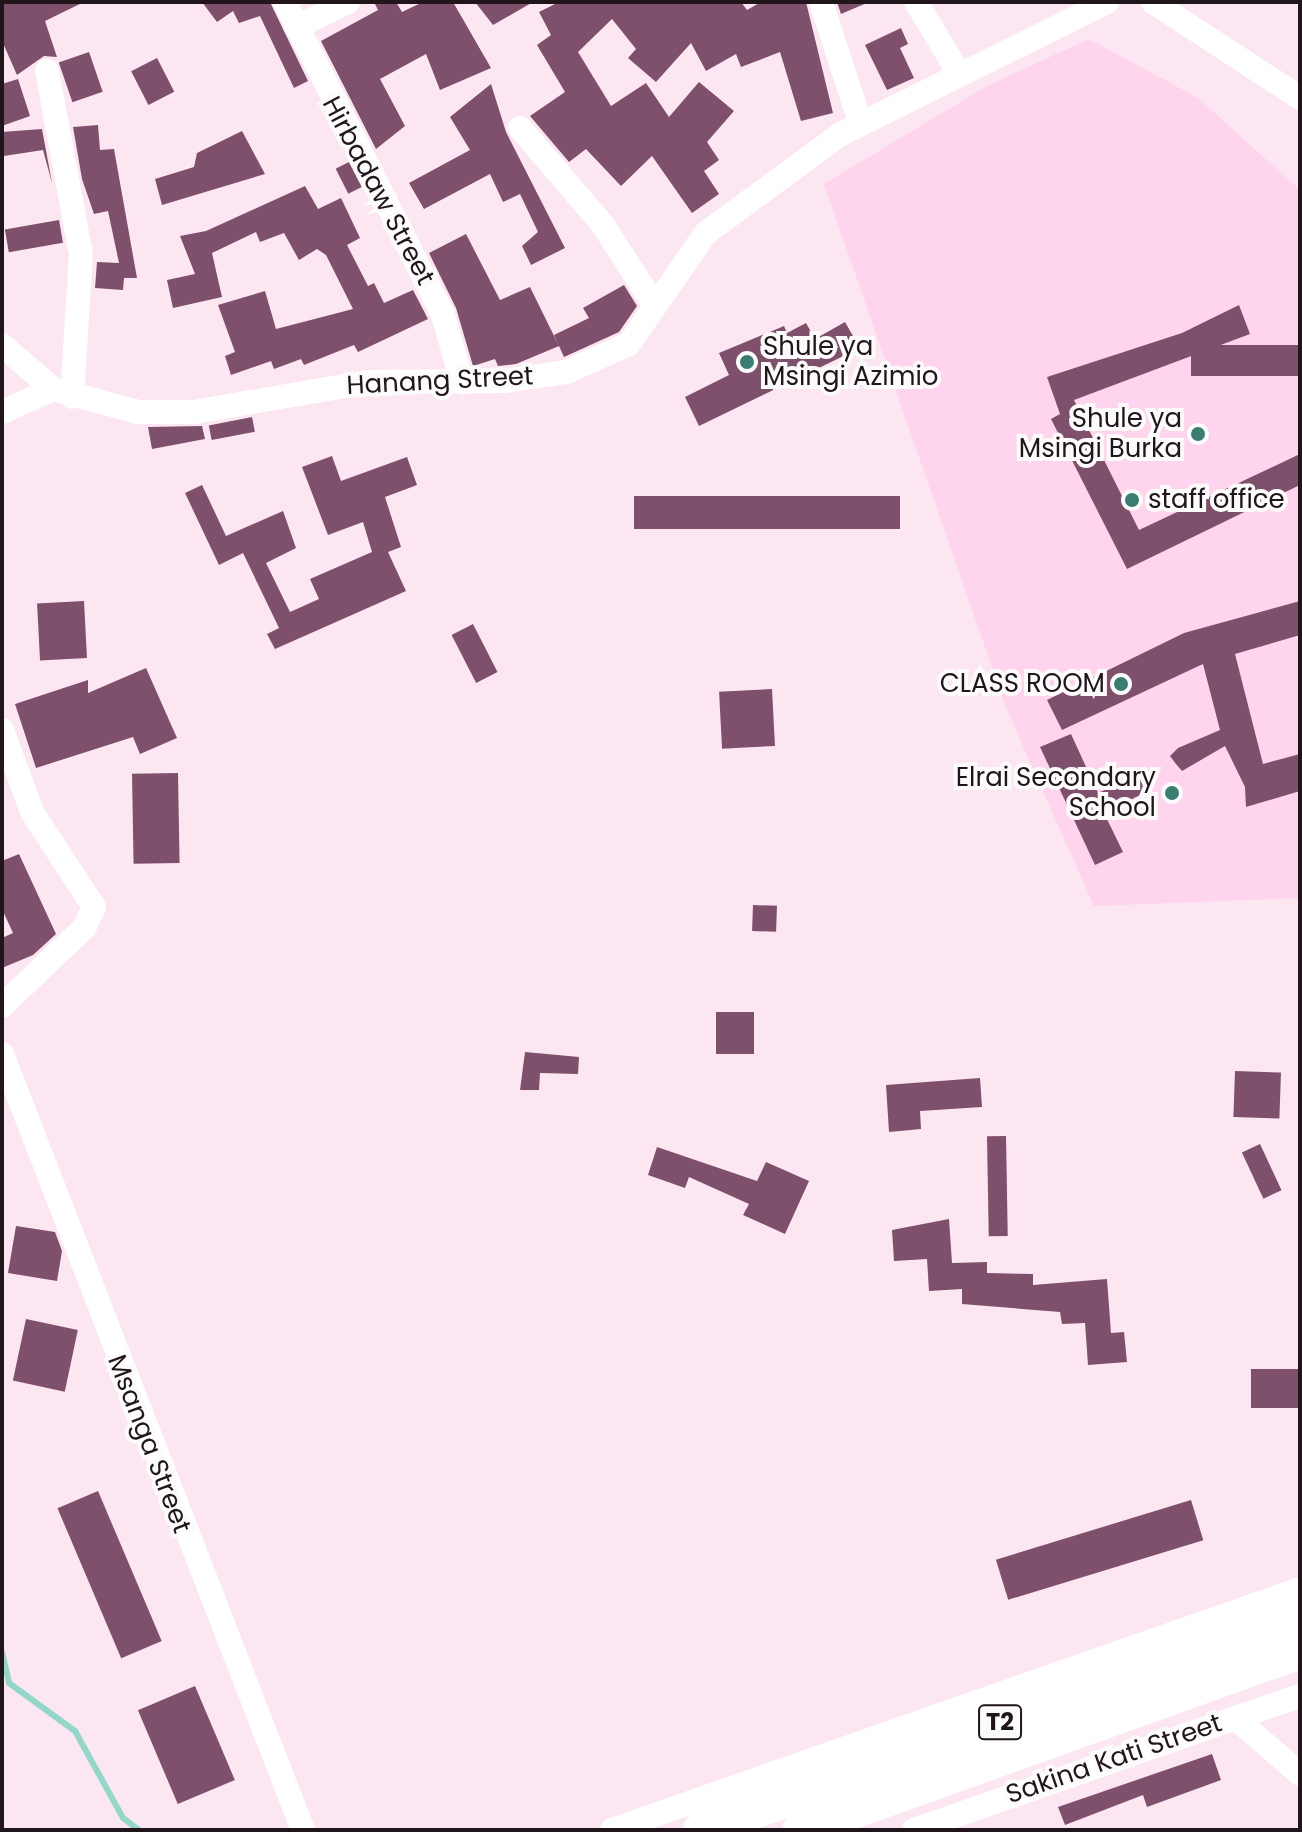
<!DOCTYPE html>
<style>
body{margin:0}
#map{position:relative;width:1302px;height:1832px;overflow:hidden;background:#fce6f2;font-family:Poppins,sans-serif}
div>[style]{position:absolute}
.built>*{inset:0;background:#ffd4ec}
.stream>*{height:6px;margin:-3px;padding:0 3px;transform-origin:3px;border-radius:3px;background:#92d7c9}
.building>*{inset:0;background:#7e506b;transform-origin:0 0}
.minor>*{height:24px;margin:-12px;padding:0 12px;transform-origin:12px;border-radius:12px;background:#fff}
.highway>*{height:36px;margin:-18px;padding:0 18px;transform-origin:18px;border-radius:18px;background:#fff}
.dots>*{width:22px;height:22px;translate:-50% -50%;box-sizing:border-box;border:4px solid #fbfbfb;border-radius:50%}
span{translate:-50% -50%;white-space:nowrap;text-align:center;line-height:1.15;-webkit-text-stroke:8px #fbfbfb;paint-order:stroke}
.shield-label span{padding:2px 6px;background:#fbfbfb;border:2px solid;border-radius:6px;-webkit-text-stroke-width:0}
.shield-label{font-size:24px;color:#21151c;font-weight:700}
.street-label{font-size:26px;color:#21151c}
.poi-label{font-size:26px;color:#21151c}
.left{translate:0 -50%;text-align:left}
.right{translate:-100% -50%;text-align:right}
.frame{position:absolute;inset:0;border:4px solid #21151c;pointer-events:none}
</style>
<div id="map">
<div class="built">
<div style="clip-path:polygon(1089px 39px,1198px 98px,1300px 190px,1300px 898px,1094px 906px,1007px 710px,824px 184px,989px 85px)"></div>
</div>
<div class="stream">
<div style="left:2px;top:1652px;width:32px;rotate:77deg"></div>
<div style="left:9px;top:1683px;width:82px;rotate:36deg"></div>
<div style="left:75px;top:1731px;width:99px;rotate:61.1deg"></div>
<div style="left:123px;top:1818px;width:20px;rotate:37deg"></div>
</div>
<div class="building">
<div style="clip-path:polygon(2px 2px,84px 2px,45px 21px,57px 57px,44px 56px,17px 75px,2px 41px)"></div>
<div style="clip-path:polygon(202px 2px,270px 2px,308px 81px,294px 88px,260px 16px,239px 23px,233px 11px,217px 22px)"></div>
<div style="clip-path:polygon(374px 2px,396px 2px,402px 12px,423px 2px,453px 2px,491px 68px,440px 90px,426px 54px,380px 79px,405px 126px,376px 149px,321px 41px,378px 10px)"></div>
<div style="clip-path:polygon(475px 2px,533px 2px,493px 25px)"></div>
<div style="clip-path:polygon(559px 2px,741px 2px,747px 10px,761px 2px,806px 2px,833px 113px,801px 121px,780px 52px,741px 67px,736px 54px,706px 71px,691px 43px,656px 82px,628px 58px,636px 49px,612px 19px,578px 52px,611px 106px,646px 83px,669px 117px,699px 82px,734px 111px,707px 142px,719px 160px,704px 171px,719px 194px,692px 213px,652px 156px,621px 186px,586px 149px,569px 162px,530px 116px,565px 92px,537px 45px,551px 35px,539px 12px)"></div>
<div style="clip-path:polygon(837px 2px,869px 2px,841px 14px)"></div>
<div style="clip-path:polygon(901px 28px,908px 44px,900px 48px,914px 78px,887px 90px,865px 45px)"></div>
<div style="left:89px;top:52px;width:42px;height:32px;rotate:71deg"></div>
<div style="left:157px;top:58px;width:38px;height:29px;rotate:63deg"></div>
<div style="clip-path:polygon(18px 79px,30px 116px,2px 126px,2px 84px)"></div>
<div style="clip-path:polygon(491px 84px,506px 132px,565px 248px,531px 265px,522px 246px,538px 232px,520px 194px,503px 202px,490px 174px,424px 209px,409px 183px,470px 150px,450px 117px)"></div>
<div style="clip-path:polygon(98px 125px,100px 150px,114px 149px,137px 278px,124px 278px,123px 290px,95px 288px,97px 262px,119px 263px,108px 211px,94px 214px,82px 179px,73px 127px)"></div>
<div style="clip-path:polygon(42px 129px,52px 183px,43px 150px,4px 156px,2px 132px)"></div>
<div style="clip-path:polygon(242px 131px,265px 174px,162px 205px,155px 179px,194px 167px,197px 153px)"></div>
<div style="left:349px;top:162px;width:28px;height:15px;rotate:63deg"></div>
<div style="clip-path:polygon(305px 186px,318px 209px,341px 198px,360px 238px,347px 245px,368px 286px,374px 283px,384px 303px,413px 290px,428px 319px,358px 352px,354px 345px,304px 365px,301px 359px,274px 369px,271px 361px,231px 375px,225px 356px,235px 352px,218px 305px,265px 291px,276px 329px,353px 309px,326px 255px,317px 249px,299px 260px,284px 233px,260px 242px,256px 232px,212px 253px,222px 297px,173px 308px,167px 280px,195px 274px,180px 236px,206px 231px)"></div>
<div style="left:59px;top:220px;width:23px;height:55px;rotate:80deg"></div>
<div style="clip-path:polygon(466px 234px,500px 300px,530px 287px,559px 346px,554px 335px,589px 318px,583px 308px,624px 285px,637px 306px,619px 332px,564px 357px,559px 346px,516px 364px,498px 366px,495px 359px,473px 366px,456px 308px,429px 253px)"></div>
<div style="clip-path:polygon(1239px 305px,1250px 334px,1074px 400px,1139px 530px,1300px 454px,1300px 485px,1127px 569px,1051px 419px,1060px 414px,1047px 377px,1182px 333px)"></div>
<div style="clip-path:polygon(845px 322px,860px 348px,699px 426px,685px 397px,729px 375px,719px 353px,784px 326px,787px 333px,806px 323px,815px 339px)"></div>
<div style="left:1300px;top:345px;width:31px;height:109px;rotate:90deg"></div>
<div style="left:252px;top:417px;width:15px;height:44px;rotate:79deg"></div>
<div style="clip-path:polygon(202px 426px,205px 439px,152px 449px,148px 427px)"></div>
<div style="clip-path:polygon(332px 456px,341px 481px,407px 457px,417px 485px,385px 497px,401px 547px,388px 552px,406px 591px,275px 649px,267px 634px,279px 628px,243px 553px,219px 565px,185px 493px,202px 485px,226px 536px,283px 511px,296px 548px,266px 563px,290px 612px,319px 599px,310px 579px,372px 552px,363px 522px,328px 535px,302px 467px)"></div>
<div style="left:900px;top:496px;width:33px;height:266px;rotate:90deg"></div>
<div style="left:84px;top:601px;width:57px;height:47px;rotate:87deg"></div>
<div style="clip-path:polygon(1300px 601px,1300px 635px,1235px 654px,1263px 764px,1300px 754px,1300px 791px,1246px 807px,1245px 787px,1225px 746px,1182px 771px,1176px 764px,1170px 756px,1178px 748px,1220px 730px,1203px 664px,1062px 730px,1047px 700px,1184px 633px)"></div>
<div style="left:473px;top:624px;width:54px;height:24px;rotate:63deg"></div>
<div style="clip-path:polygon(146px 668px,177px 738px,140px 754px,133px 737px,36px 768px,15px 704px,88px 680px,88px 693px)"></div>
<div style="left:772px;top:689px;width:57px;height:53px;rotate:87deg"></div>
<div style="clip-path:polygon(1071px 734px,1098px 793px,1138px 775px,1146px 792px,1104px 813px,1123px 852px,1095px 865px,1040px 747px)"></div>
<div style="left:178px;top:773px;width:90px;height:46px;rotate:89deg"></div>
<div style="clip-path:polygon(19px 854px,56px 934px,33px 955px,2px 968px,2px 938px,13px 933px,2px 909px,2px 861px)"></div>
<div style="left:753px;top:905px;width:24px;height:26px;rotate:2deg"></div>
<div style="left:754px;top:1012px;width:42px;height:38px;rotate:90deg"></div>
<div style="clip-path:polygon(525px 1052px,579px 1057px,578px 1074px,540px 1073px,539px 1090px,520px 1090px)"></div>
<div style="left:1235px;top:1071px;width:46px;height:46px;rotate:2deg"></div>
<div style="clip-path:polygon(980px 1078px,982px 1107px,920px 1111px,921px 1129px,889px 1132px,886px 1085px)"></div>
<div style="left:1006px;top:1136px;width:100px;height:19px;rotate:89deg"></div>
<div style="left:1260px;top:1144px;width:51px;height:20px;rotate:65deg"></div>
<div style="clip-path:polygon(657px 1147px,757px 1181px,766px 1162px,809px 1181px,785px 1234px,743px 1215px,749px 1204px,689px 1177px,685px 1188px,648px 1175px)"></div>
<div style="clip-path:polygon(949px 1219px,952px 1263px,987px 1262px,987px 1273px,1033px 1274px,1033px 1285px,1107px 1279px,1111px 1333px,1124px 1332px,1127px 1362px,1088px 1365px,1085px 1323px,1062px 1324px,1060px 1312px,962px 1304px,962px 1289px,929px 1291px,927px 1259px,894px 1261px,892px 1230px)"></div>
<div style="clip-path:polygon(16px 1226px,55px 1232px,62px 1251px,57px 1281px,8px 1273px)"></div>
<div style="left:26px;top:1319px;width:53px;height:63px;rotate:12deg"></div>
<div style="left:1300px;top:1369px;width:39px;height:49px;rotate:90deg"></div>
<div style="left:98px;top:1491px;width:163px;height:44px;rotate:67deg"></div>
<div style="left:1191px;top:1500px;width:42px;height:204px;rotate:73deg"></div>
<div style="left:195px;top:1686px;width:102px;height:62px;rotate:67deg"></div>
<div style="clip-path:polygon(1212px 1754px,1221px 1780px,1147px 1807px,1143px 1795px,1065px 1825px,1058px 1807px)"></div>
</div>
<div class="minor">
<div style="left:285px;top:2px;width:351px;rotate:63.2deg"></div>
<div style="left:443px;top:315px;width:70px;rotate:74.2deg"></div>
<div style="left:821px;top:2px;width:126px;rotate:72deg"></div>
<div style="left:916px;top:2px;width:85px;rotate:58.9deg"></div>
<div style="left:1153px;top:2px;width:176px;rotate:33.1deg"></div>
<div style="left:296px;top:27px;width:58px;rotate:-25.7deg"></div>
<div style="left:47px;top:71px;width:187px;rotate:79.5deg"></div>
<div style="left:81px;top:255px;width:142px;rotate:93.6deg"></div>
<div style="left:520px;top:128px;width:128px;rotate:49.4deg"></div>
<div style="left:603px;top:225px;width:96px;rotate:57.3deg"></div>
<div style="left:2px;top:345px;width:67px;rotate:40.8deg"></div>
<div style="left:53px;top:389px;width:88px;rotate:15.1deg"></div>
<div style="left:138px;top:412px;width:56px"></div>
<div style="left:194px;top:412px;width:177px;rotate:-9.8deg"></div>
<div style="left:368px;top:382px;width:137px;rotate:-0.4deg"></div>
<div style="left:505px;top:381px;width:62px;rotate:-8.4deg"></div>
<div style="left:566px;top:372px;width:69px;rotate:-24deg"></div>
<div style="left:629px;top:344px;width:135px;rotate:-55.3deg"></div>
<div style="left:706px;top:233px;width:167px;rotate:-36.3deg"></div>
<div style="left:841px;top:134px;width:297px;rotate:-26.4deg"></div>
<div style="left:2px;top:412px;width:56px;rotate:-24.3deg"></div>
<div style="left:2px;top:730px;width:87px;rotate:69.9deg"></div>
<div style="left:32px;top:812px;width:113px;rotate:56.9deg"></div>
<div style="left:94px;top:907px;width:23px;rotate:115deg"></div>
<div style="left:84px;top:928px;width:113px;rotate:136.4deg"></div>
<div style="left:2px;top:1054px;width:832px;rotate:68.8deg"></div>
<div style="left:1235px;top:1718px;width:69px;rotate:-18.7deg"></div>
<div style="left:612px;top:1830px;width:729px;rotate:-19.3deg"></div>
<div style="left:914px;top:1830px;width:340px;rotate:-19.2deg"></div>
<div style="left:1235px;top:1718px;width:86px;rotate:40.7deg"></div>
</div>
<div class="highway">
<div style="left:701px;top:1830px;width:636px;rotate:-19.66deg"></div>
<div style="left:800px;top:1830px;width:531px;rotate:-19.7deg"></div>
</div>
<div class="dots">
<div style="left:747px;top:362px;background:#3a7e72"></div>
<div style="left:1198px;top:434px;background:#3a7e72"></div>
<div style="left:1132px;top:500px;background:#3a7e72"></div>
<div style="left:1121px;top:684px;background:#3a7e72"></div>
<div style="left:1172px;top:793px;background:#3a7e72"></div>
</div>
<div class="shield-label">
<span style="left:1000px;top:1722px">T2</span>
</div>
<div class="street-label">
<span style="left:378px;top:191px;rotate:62deg">Hirbadaw Street</span>
<span style="left:440px;top:381px;rotate:-3deg">Hanang Street</span>
<span style="left:149px;top:1444px;rotate:69deg">Msanga Street</span>
<span style="left:1114px;top:1759px;rotate:-19deg">Sakina Kati Street</span>
</div>
<div class="poi-label">
<span class="left" style="left:763px;top:362px">Shule ya<br>Msingi Azimio</span>
<span class="right" style="left:1182px;top:434px">Shule ya<br>Msingi Burka</span>
<span class="left" style="left:1148px;top:500px">staff office</span>
<span class="right" style="left:1105px;top:684px">CLASS ROOM</span>
<span class="right" style="left:1156px;top:793px">Elrai Secondary<br>School</span>
</div>
<div class="frame"></div>
</div>
